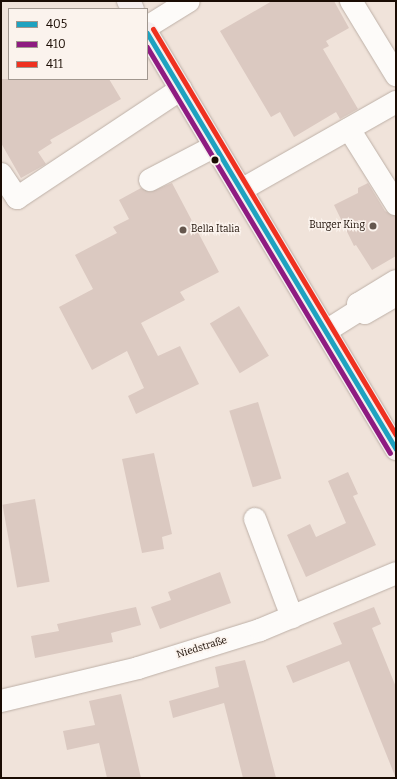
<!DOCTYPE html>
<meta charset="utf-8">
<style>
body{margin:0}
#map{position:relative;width:397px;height:779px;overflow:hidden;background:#f0e3da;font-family:Bitter,serif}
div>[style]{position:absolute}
.building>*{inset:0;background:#dbc9c1;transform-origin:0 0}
.roads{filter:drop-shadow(0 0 1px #bdb0a7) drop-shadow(0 0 1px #bdb0a7)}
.minor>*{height:22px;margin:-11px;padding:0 11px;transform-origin:11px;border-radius:11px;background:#fdfbf9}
.major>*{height:22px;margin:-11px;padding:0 11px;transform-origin:11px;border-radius:11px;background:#f5eeee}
.bus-1>*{height:5px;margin:-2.5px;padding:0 2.5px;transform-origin:2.5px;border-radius:2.5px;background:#1ea2c0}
.bus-2>*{height:5px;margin:-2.5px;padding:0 2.5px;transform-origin:2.5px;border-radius:2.5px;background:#8e1b81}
.bus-3>*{height:5px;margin:-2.5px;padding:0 2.5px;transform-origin:2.5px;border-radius:2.5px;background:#ef3120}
.dots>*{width:11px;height:11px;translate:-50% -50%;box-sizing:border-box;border:2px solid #fbf3ed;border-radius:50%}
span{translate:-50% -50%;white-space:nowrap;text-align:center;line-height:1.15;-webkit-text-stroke:3px #fbf3ed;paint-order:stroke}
.poi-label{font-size:10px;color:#1a0c03}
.right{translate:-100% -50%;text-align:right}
.left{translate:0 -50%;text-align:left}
.street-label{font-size:10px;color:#1a0c03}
.frame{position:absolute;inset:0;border:2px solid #1a0c03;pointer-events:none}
.legend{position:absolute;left:8px;top:8px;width:140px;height:72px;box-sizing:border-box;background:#fbf3ed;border:1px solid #a1978f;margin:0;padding:5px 7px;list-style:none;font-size:12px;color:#1a0c03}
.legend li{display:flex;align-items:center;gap:8px;height:20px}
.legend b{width:20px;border:1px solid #a1978f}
</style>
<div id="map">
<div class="building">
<div style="clip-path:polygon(272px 1px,334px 1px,349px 28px,326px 41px,329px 46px,323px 49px,358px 109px,340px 119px,336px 112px,294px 137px,280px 112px,271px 117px,220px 31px)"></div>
<div style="clip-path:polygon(1px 79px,109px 79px,121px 99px,50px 140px,52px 143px,38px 152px,46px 164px,21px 178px,1px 143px)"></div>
<div style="clip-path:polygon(172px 183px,219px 272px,180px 292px,185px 300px,141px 323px,158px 356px,180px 346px,199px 384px,136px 414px,128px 396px,144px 388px,127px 351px,92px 370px,59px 307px,93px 289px,75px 255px,117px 233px,113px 227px,129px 219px,119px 200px,141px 188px,150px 192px)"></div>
<div style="clip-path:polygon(368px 183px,385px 211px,396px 216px,396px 256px,372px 270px,356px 245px,354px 246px,334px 205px,358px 193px,358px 188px)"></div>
<div style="left:239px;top:306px;width:58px;height:34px;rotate:59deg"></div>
<div style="left:258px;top:402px;width:80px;height:30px;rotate:73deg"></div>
<div style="clip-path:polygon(154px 453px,172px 534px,162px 537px,164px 549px,142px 553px,122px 459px)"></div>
<div style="clip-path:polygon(348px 472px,358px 494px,353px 496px,376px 545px,306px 577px,287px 535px,310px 524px,316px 537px,346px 523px,328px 481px)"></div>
<div style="left:35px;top:499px;width:84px;height:33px;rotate:80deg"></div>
<div style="clip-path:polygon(220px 572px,231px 603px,160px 629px,151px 607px,171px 600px,168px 592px)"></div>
<div style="clip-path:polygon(136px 607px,141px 625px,111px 633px,113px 642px,35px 658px,31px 636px,59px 631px,57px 624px)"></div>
<div style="clip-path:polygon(374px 607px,381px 624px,372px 628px,396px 687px,395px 776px,349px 661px,293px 683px,286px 666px,342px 644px,333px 623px)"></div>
<div style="clip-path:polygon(245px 660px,254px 693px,276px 778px,243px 778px,224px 703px,173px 718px,169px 701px,219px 687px,215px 667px)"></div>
<div style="clip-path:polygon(121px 694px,134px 748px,141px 778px,107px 778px,99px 743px,67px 750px,63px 731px,95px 725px,89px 701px)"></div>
</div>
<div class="roads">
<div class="minor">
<div style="left:351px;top:1px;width:87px;rotate:58.7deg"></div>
<div style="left:147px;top:27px;width:49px;rotate:-31.8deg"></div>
<div style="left:349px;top:129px;width:89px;rotate:57.9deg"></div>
<div style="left:1px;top:174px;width:29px;rotate:56deg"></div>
<div style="left:17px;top:198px;width:197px;rotate:-33.6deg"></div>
<div style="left:150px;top:180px;width:73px;rotate:-27.6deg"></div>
<div style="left:241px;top:190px;width:178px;rotate:-29.6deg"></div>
<div style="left:396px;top:281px;width:44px;rotate:148.8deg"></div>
<div style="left:358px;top:304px;width:11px;rotate:52deg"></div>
<div style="left:365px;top:313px;width:36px;rotate:-30deg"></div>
<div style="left:326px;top:331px;width:41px;rotate:-32.2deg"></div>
<div style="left:255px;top:519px;width:105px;rotate:69.3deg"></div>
<div style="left:1px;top:701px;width:141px;rotate:-13.5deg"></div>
<div style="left:138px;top:668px;width:128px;rotate:-17.3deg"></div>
<div style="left:260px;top:630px;width:147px;rotate:-22.7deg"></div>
</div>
<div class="major">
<div style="left:128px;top:1px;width:9px;rotate:58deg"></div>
<div style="left:147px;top:33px;width:485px;rotate:59.1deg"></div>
</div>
</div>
<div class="bus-1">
<div style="left:147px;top:33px;width:485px;rotate:59.1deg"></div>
</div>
<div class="bus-2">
<div style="left:147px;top:47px;width:473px;rotate:59.1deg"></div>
</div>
<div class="bus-3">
<div style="left:153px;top:29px;width:473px;rotate:59.1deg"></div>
</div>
<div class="dots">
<div style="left:215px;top:160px;background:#1a0c03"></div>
<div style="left:373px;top:226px;background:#65574e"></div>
<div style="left:183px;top:230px;background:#65574e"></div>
</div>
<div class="poi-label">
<span class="right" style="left:365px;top:226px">Burger King</span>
<span class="left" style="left:191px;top:230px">Bella Italia</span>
</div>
<div class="street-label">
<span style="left:202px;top:648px;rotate:-17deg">Niedstraße</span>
</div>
<div class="frame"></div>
<ul class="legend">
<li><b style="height:5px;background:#1ea2c0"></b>405</li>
<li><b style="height:5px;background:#8e1b81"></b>410</li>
<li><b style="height:5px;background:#ef3120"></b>411</li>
</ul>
</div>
